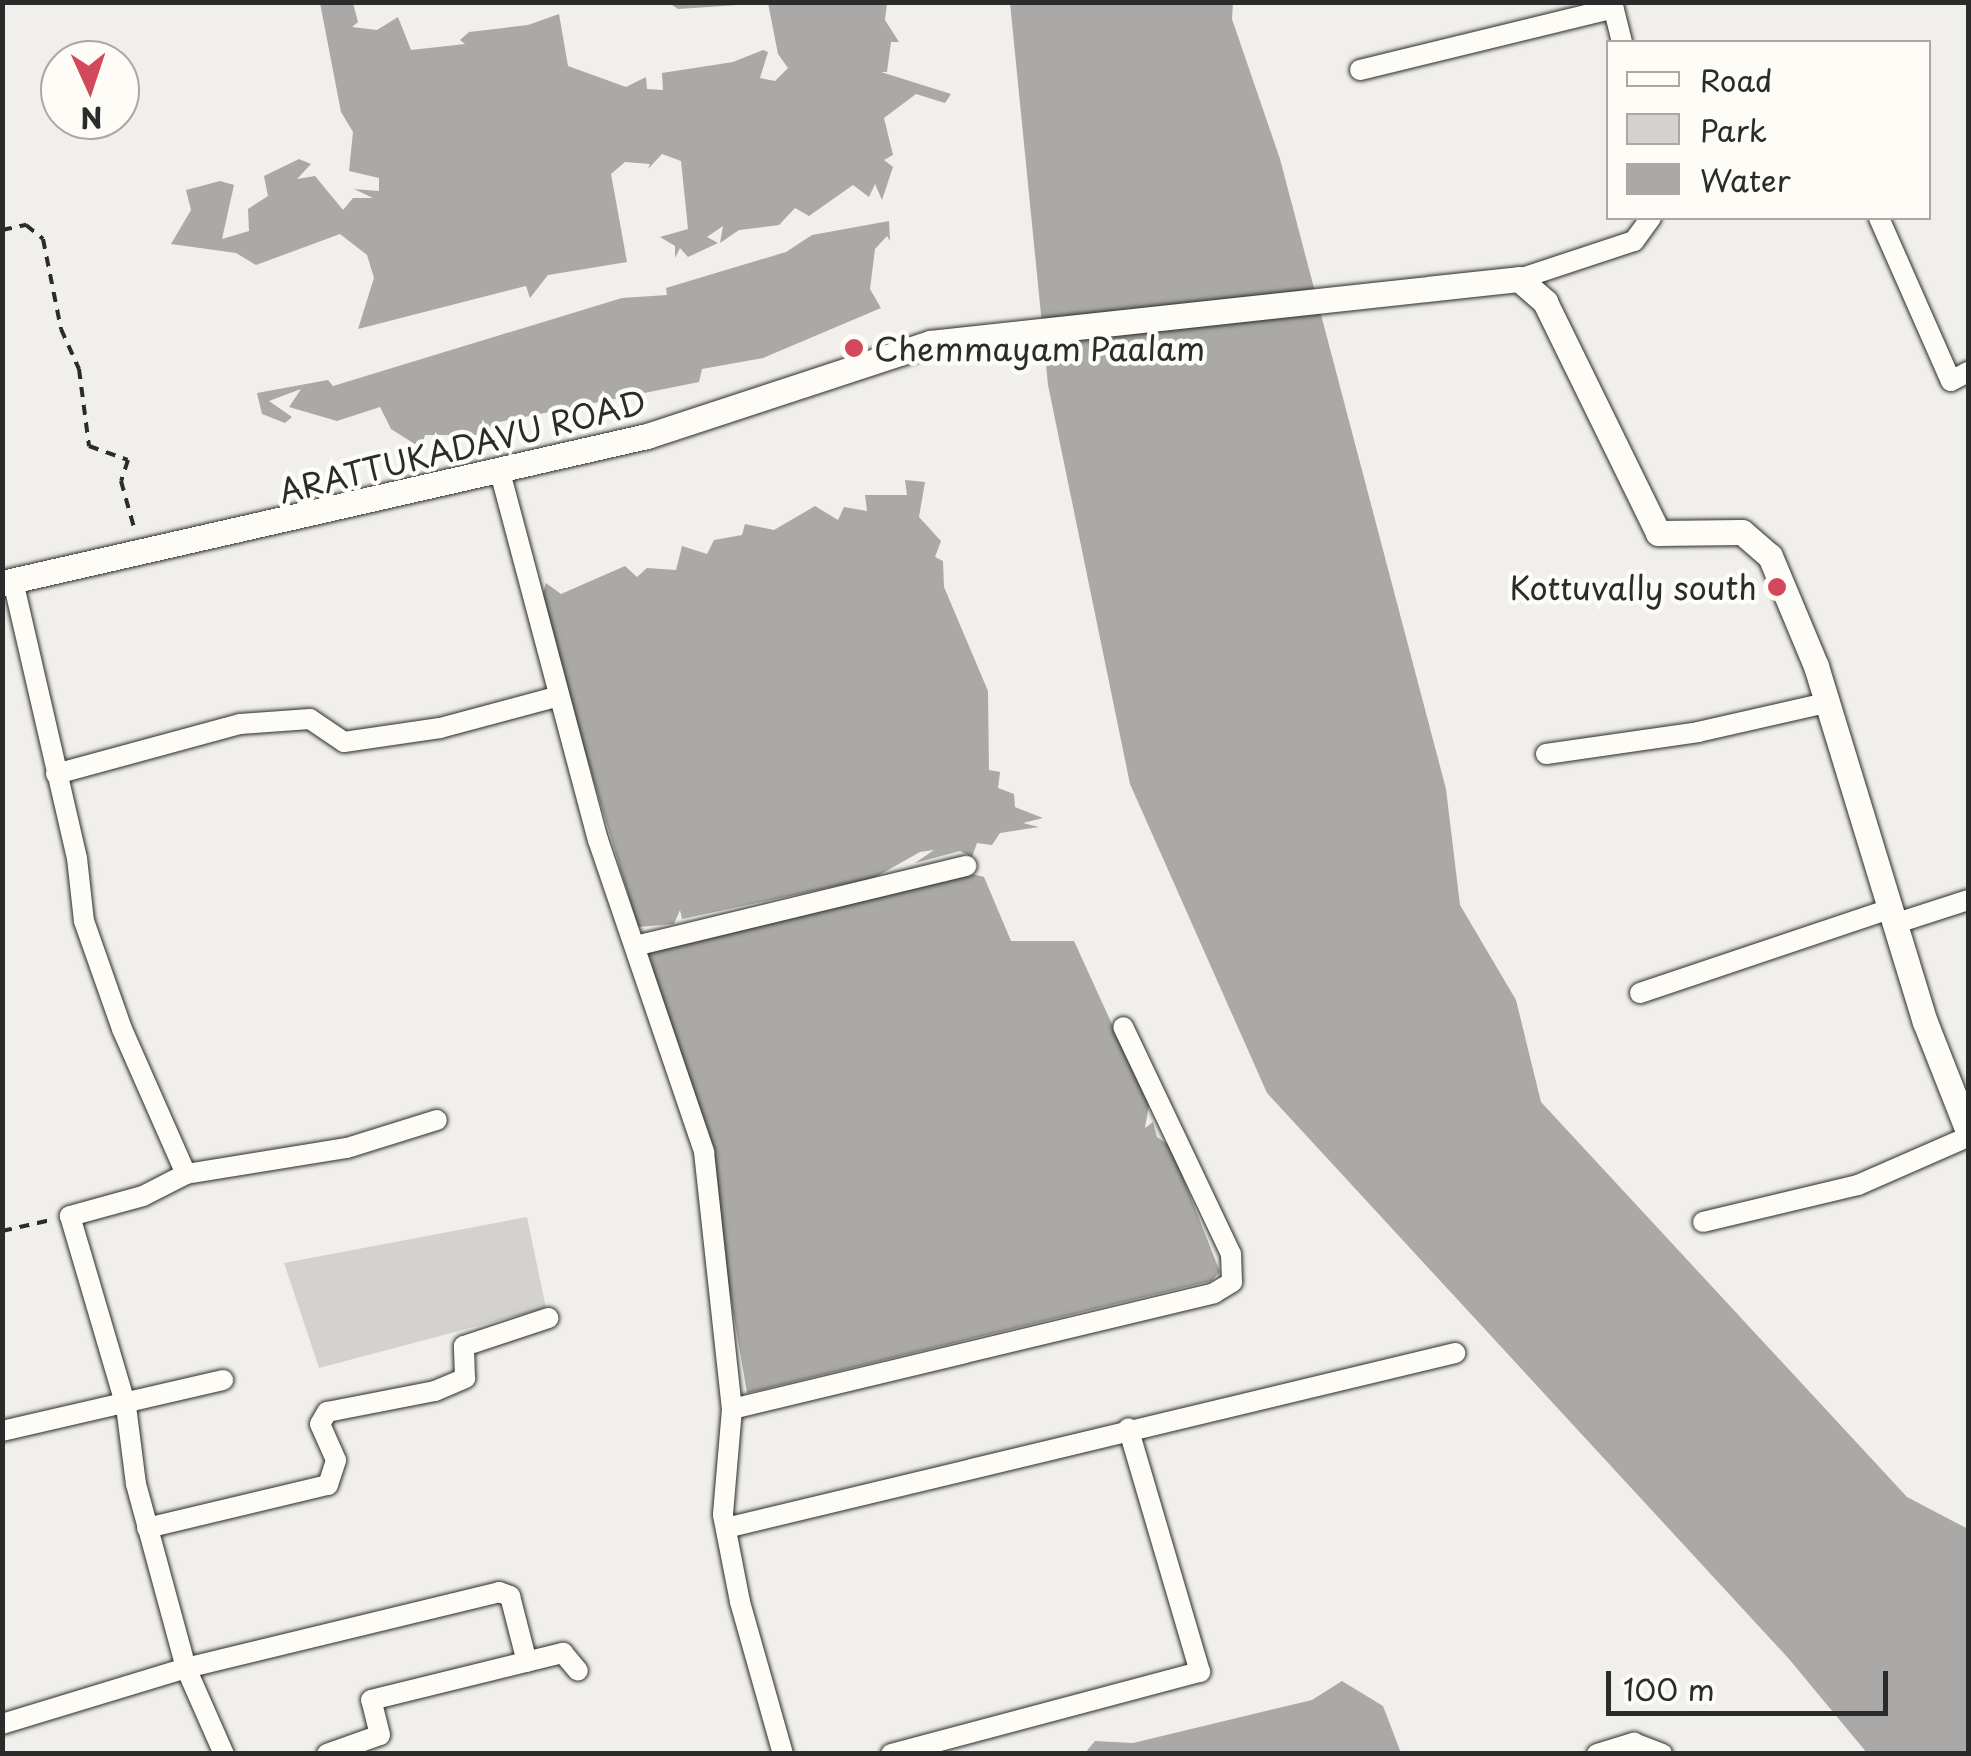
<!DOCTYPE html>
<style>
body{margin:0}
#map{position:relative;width:1971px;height:1756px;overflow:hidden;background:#f0efeb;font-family:"Playpen Sans",sans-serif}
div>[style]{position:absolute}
.green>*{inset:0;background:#d3d2cf}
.water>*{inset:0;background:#aaa9a7}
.path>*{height:4px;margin-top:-2px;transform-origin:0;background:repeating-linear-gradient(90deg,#2b2b2b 0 10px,transparent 0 18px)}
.roads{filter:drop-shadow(0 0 2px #2b2b2b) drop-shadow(0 0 2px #2b2b2b)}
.minor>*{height:20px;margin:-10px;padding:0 10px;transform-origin:10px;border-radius:10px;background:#fdfcf7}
.major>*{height:25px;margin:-12.5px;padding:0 12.5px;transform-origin:12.5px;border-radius:12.5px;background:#fdfcf7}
.dots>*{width:28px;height:28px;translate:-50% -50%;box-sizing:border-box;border:5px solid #fdfcf7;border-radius:50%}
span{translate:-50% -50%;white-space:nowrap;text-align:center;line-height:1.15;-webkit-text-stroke:9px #fdfcf7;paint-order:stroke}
.poi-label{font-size:32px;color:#2b2b2b}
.left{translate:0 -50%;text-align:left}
.right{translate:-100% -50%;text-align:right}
.street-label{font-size:32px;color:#2b2b2b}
.frame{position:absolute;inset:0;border:5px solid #2b2b2b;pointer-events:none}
.legend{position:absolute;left:1606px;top:40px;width:325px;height:180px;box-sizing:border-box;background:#fdfcf7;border:2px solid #a9a8a5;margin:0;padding:12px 18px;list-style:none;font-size:30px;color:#2b2b2b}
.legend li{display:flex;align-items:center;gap:20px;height:50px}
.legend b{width:50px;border:2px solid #a9a8a5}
.north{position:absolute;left:40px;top:40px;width:100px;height:100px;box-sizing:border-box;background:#fdfcf7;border:2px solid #a9a8a5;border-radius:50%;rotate:177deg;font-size:28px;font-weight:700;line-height:40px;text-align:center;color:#2b2b2b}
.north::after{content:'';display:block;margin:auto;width:35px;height:45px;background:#d1495b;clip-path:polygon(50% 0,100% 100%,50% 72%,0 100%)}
.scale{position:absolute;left:1606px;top:1671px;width:282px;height:45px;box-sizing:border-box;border:5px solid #2b2b2b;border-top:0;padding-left:12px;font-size:30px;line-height:35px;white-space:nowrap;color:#2b2b2b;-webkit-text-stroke:8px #fdfcf7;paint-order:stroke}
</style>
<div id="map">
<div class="green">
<div style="clip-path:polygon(527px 1217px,546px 1308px,319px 1368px,284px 1263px)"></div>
</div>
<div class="water">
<div style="clip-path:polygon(320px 3px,353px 3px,358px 22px,352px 27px,377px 30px,398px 17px,411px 50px,465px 44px,460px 40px,469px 32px,528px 25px,559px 14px,568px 66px,626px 87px,646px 77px,647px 89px,663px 90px,662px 73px,733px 62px,763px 50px,768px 52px,760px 78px,775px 81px,788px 68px,778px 54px,768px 3px,678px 9px,669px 3px,887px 3px,885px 20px,899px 42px,891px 42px,887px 72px,881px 72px,951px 94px,945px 103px,916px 94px,884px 118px,893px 155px,884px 160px,893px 167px,882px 200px,875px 184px,869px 197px,853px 185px,809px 216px,795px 208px,779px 225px,739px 230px,720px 243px,723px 226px,707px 237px,718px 243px,688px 257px,680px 248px,675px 258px,675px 246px,660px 237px,688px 229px,681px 161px,662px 154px,648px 169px,650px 164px,625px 162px,611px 174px,627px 262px,548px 275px,530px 298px,526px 286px,358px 329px,374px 278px,367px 255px,340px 234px,256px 265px,236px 253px,171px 244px,191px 210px,186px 190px,220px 181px,234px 185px,222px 239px,249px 231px,248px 209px,268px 196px,264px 176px,299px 159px,311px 164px,297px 179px,315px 176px,343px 210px,353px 198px,373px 198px,354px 189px,379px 191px,379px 178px,349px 171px,353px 132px,341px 112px)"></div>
<div style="clip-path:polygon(1010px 3px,1233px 3px,1232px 19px,1280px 159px,1446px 789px,1460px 905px,1516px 1000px,1541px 1102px,1907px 1497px,1968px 1529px,1968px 1753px,1867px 1753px,1789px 1659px,1267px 1093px,1130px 784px,1048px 385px)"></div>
<div style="clip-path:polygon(889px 221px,890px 241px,887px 236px,875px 249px,870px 289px,881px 308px,763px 358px,702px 369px,699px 382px,494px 423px,493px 435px,425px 435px,421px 448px,391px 429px,380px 407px,337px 421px,289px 407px,301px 389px,269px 401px,292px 417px,285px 423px,262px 414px,257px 393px,328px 380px,333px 386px,622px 298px,667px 295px,666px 288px,786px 252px,812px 235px)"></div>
<div style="clip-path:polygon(905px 480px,925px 482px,919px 517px,941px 541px,935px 557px,943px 561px,944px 587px,988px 691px,989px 770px,1000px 772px,998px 788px,1014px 794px,1015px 807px,1043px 818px,1023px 823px,1039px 827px,1000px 833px,992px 845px,977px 843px,972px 857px,960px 851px,915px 863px,934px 850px,920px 852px,874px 878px,682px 919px,680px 910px,674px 924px,638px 927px,540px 603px,546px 583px,561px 594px,625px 566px,637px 577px,647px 568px,676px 570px,682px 546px,707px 554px,714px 540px,742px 535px,745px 524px,774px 530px,815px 506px,838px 520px,844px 507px,867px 511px,865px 495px,907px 495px)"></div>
<div style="clip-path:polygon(957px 870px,984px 877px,1011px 941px,1074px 941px,1149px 1105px,1145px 1128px,1153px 1122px,1157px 1137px,1171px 1147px,1220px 1272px,1211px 1281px,747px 1393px,709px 1170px,714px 1148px,674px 1048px,648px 951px,912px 881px,947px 882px)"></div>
<div style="clip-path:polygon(1342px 1681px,1383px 1706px,1401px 1753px,1085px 1753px,1095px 1741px,1133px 1743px,1312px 1700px)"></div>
</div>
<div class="path">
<div style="left:2px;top:230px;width:25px;rotate:-12deg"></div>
<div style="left:26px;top:225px;width:22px;rotate:39deg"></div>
<div style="left:43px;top:239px;width:92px;rotate:78.7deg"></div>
<div style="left:61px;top:329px;width:44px;rotate:65.8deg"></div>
<div style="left:79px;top:369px;width:78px;rotate:82.6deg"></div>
<div style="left:89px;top:446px;width:41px;rotate:19.7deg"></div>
<div style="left:128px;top:460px;width:22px;rotate:108deg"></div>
<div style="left:121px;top:481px;width:52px;rotate:74.4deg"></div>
<div style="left:2px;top:1231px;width:50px;rotate:-12.7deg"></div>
</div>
<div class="roads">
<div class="minor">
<div style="left:1612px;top:2px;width:41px;rotate:76deg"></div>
<div style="left:1360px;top:70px;width:261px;rotate:-13.7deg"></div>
<div style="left:1879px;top:218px;width:178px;rotate:66.2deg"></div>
<div style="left:1951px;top:381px;width:19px;rotate:-28deg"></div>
<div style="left:1519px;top:279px;width:121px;rotate:-18.3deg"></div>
<div style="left:1634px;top:241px;width:29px;rotate:-54deg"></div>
<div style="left:500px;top:472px;width:381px;rotate:75.1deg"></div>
<div style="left:598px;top:840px;width:330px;rotate:71.2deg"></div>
<div style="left:704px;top:1152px;width:259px;rotate:83.8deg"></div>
<div style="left:732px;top:1409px;width:106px;rotate:94.9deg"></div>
<div style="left:723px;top:1515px;width:89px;rotate:78.9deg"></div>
<div style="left:740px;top:1602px;width:158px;rotate:74.2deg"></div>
<div style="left:13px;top:581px;width:284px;rotate:77deg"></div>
<div style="left:77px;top:858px;width:63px;rotate:83.7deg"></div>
<div style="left:84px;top:921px;width:114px;rotate:70.6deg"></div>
<div style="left:122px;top:1029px;width:158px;rotate:66.2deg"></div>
<div style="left:186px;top:1174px;width:48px;rotate:152.9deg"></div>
<div style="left:143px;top:1196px;width:76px;rotate:164.7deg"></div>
<div style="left:70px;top:1216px;width:198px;rotate:73.6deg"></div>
<div style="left:126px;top:1406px;width:79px;rotate:82.7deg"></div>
<div style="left:136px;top:1484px;width:191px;rotate:74.8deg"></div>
<div style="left:186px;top:1668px;width:94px;rotate:66.2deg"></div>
<div style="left:1546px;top:754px;width:154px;rotate:-8.2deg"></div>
<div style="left:1698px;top:732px;width:131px;rotate:-12.8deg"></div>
<div style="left:56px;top:774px;width:191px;rotate:-15.2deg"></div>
<div style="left:240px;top:724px;width:70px;rotate:-4.1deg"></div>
<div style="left:310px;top:719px;width:41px;rotate:34.1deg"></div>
<div style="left:344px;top:742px;width:97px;rotate:-8.3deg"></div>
<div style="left:440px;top:728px;width:120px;rotate:-15deg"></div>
<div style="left:1894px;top:924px;width:78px;rotate:-18deg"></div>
<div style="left:635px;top:946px;width:341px;rotate:-13.6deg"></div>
<div style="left:1640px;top:993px;width:263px;rotate:-18.6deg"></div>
<div style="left:186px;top:1174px;width:163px;rotate:-9.2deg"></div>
<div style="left:347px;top:1148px;width:94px;rotate:-17.3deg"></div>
<div style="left:1703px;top:1222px;width:159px;rotate:-13.4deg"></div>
<div style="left:1858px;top:1185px;width:120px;rotate:-23.6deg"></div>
<div style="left:732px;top:1409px;width:496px;rotate:-13.5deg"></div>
<div style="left:1214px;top:1293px;width:21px;rotate:-31deg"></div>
<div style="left:1232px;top:1282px;width:28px;rotate:-92deg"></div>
<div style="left:1231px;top:1254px;width:251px;rotate:-115.4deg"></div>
<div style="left:2px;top:1431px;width:227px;rotate:-13deg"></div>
<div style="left:147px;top:1528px;width:186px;rotate:-13.4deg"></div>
<div style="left:328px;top:1485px;width:26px;rotate:-72deg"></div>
<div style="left:336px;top:1460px;width:39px;rotate:-114deg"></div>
<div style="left:320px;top:1424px;width:14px;rotate:-60deg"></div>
<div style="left:327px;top:1412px;width:110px;rotate:-11deg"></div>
<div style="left:435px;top:1391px;width:33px;rotate:-23deg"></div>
<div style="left:465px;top:1378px;width:32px;rotate:-92deg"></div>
<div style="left:464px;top:1346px;width:89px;rotate:-18.4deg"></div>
<div style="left:726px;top:1528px;width:750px;rotate:-13.5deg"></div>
<div style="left:2px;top:1724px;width:192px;rotate:-16.9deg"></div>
<div style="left:186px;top:1668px;width:322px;rotate:-13.6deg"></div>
<div style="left:499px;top:1592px;width:12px;rotate:20deg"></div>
<div style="left:510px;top:1596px;width:68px;rotate:75.6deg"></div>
<div style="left:327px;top:1754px;width:56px;rotate:-19.7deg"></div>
<div style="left:380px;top:1735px;width:36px;rotate:-104deg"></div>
<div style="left:371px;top:1700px;width:198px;rotate:-13.8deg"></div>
<div style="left:563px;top:1653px;width:23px;rotate:50deg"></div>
<div style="left:891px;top:1754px;width:320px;rotate:-14.9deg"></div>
<div style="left:1200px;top:1672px;width:254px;rotate:-106.4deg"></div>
<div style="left:1597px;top:1754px;width:39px;rotate:-17deg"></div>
<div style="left:1634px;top:1743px;width:30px;rotate:21deg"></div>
</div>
<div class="major">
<div style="left:2px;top:583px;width:662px;rotate:-12.84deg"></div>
<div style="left:647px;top:436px;width:298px;rotate:-18.2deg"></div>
<div style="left:930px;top:343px;width:592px;rotate:-6.2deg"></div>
<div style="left:1519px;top:279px;width:35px;rotate:41deg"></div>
<div style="left:1545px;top:302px;width:257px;rotate:63.9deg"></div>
<div style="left:1658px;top:533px;width:84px;rotate:-0.7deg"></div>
<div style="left:1742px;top:532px;width:37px;rotate:41deg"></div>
<div style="left:1770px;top:556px;width:119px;rotate:67.3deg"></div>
<div style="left:1816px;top:666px;width:372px;rotate:73deg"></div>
<div style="left:1925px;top:1022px;width:117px;rotate:68.5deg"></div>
</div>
</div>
<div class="dots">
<div style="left:854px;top:348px;background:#d1495b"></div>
<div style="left:1777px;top:587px;background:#d1495b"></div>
</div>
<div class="poi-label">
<span class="left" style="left:874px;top:348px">Chemmayam Paalam</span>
<span class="right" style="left:1757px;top:587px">Kottuvally south</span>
</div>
<div class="street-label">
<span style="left:462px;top:446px;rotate:-14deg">ARATTUKADAVU ROAD</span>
</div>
<div class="frame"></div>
<ul class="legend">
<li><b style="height:12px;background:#fdfcf7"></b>Road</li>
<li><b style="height:28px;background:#d3d2cf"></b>Park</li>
<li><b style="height:28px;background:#aaa9a7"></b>Water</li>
</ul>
<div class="north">N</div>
<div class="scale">100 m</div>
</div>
